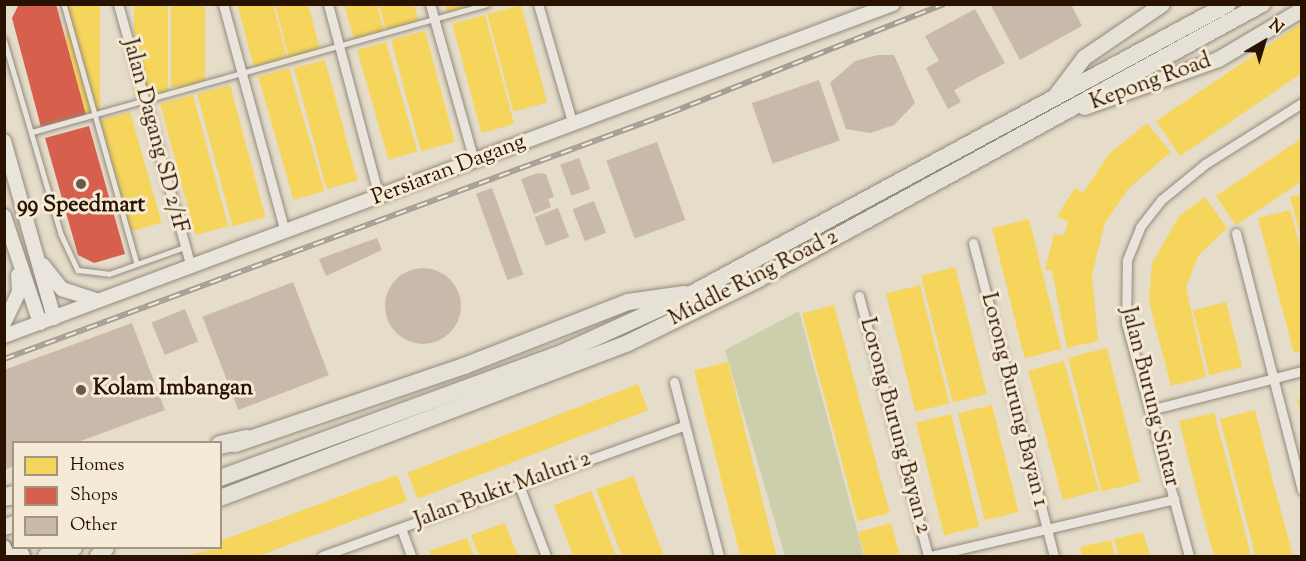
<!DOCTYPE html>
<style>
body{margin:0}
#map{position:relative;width:1306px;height:561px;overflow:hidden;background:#e5dcc9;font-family:"Sorts Mill Goudy",serif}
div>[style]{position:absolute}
.green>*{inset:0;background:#ccceac}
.homes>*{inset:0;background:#f6d55c;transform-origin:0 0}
.shops>*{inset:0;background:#d6604d}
.building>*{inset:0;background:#c9b9aa;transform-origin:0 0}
.round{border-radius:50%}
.roads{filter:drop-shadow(0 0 2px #928a7d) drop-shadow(0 0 2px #928a7d)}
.service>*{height:4.5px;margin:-2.25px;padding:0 2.25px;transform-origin:2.25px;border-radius:2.25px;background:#eae5dc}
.minor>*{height:9px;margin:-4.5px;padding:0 4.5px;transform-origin:4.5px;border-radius:4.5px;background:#eae5dc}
.secondary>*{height:14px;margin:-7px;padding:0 7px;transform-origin:7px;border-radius:7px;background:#eae5dc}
.primary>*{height:15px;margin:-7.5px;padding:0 7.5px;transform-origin:7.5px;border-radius:7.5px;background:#e6e1d7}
.trunk>*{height:16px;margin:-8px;padding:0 8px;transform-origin:8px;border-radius:8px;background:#e6e1d7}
.motorway>*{height:18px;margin:-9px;padding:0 9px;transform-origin:9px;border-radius:9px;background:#e6e1d7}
.rail>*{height:6px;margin-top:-3px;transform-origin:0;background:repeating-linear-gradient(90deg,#f5ead5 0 11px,#a49e95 0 22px);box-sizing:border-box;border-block:2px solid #a49e95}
.bridges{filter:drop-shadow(0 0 2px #776e62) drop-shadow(0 0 2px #776e62)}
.secondary-bridge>*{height:14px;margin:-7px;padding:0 7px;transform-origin:7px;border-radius:7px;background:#eae5dc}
.dots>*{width:16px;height:16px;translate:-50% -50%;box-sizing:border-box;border:3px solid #f5ead5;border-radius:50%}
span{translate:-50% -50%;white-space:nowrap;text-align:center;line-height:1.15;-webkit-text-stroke:6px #f5ead5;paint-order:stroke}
.street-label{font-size:22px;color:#2a1201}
.poi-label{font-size:22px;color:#2a1201;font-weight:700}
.left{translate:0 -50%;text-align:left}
.frame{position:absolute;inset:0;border:6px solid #2a1201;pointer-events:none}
.legend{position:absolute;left:12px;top:441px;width:210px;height:108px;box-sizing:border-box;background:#f5ead5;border:2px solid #a49480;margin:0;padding:8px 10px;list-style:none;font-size:18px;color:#2a1201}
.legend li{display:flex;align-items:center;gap:12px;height:30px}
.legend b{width:30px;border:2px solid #a49480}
.north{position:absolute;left:1234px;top:12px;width:60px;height:60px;-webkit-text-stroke:4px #f5ead5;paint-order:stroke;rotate:38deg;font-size:16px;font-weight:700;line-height:24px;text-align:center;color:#2a1201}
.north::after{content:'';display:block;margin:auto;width:21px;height:27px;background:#2a1201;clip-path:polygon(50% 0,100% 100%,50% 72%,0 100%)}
</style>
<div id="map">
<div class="green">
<div style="clip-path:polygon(799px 311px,864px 556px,785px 556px,725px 350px)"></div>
</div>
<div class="homes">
<div style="left:66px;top:4px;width:34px;height:112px"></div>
<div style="left:134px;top:4px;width:34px;height:92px"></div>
<div style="left:171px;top:4px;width:34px;height:83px"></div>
<div style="clip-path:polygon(237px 4px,273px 4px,287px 58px,254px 67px)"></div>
<div style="clip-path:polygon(275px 4px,308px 4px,320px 50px,289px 58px)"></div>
<div style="clip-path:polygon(344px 4px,377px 4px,384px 31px,354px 39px)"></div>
<div style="clip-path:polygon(379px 4px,414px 4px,418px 21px,386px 30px)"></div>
<div style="clip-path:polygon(445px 4px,474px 4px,474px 5px,447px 12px)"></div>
<div style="left:521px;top:5px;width:101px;height:35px;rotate:75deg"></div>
<div style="left:485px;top:15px;width:113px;height:34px;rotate:75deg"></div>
<div style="clip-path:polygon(1300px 24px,1302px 73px,1180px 156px,1156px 121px)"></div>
<div style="left:425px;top:31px;width:115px;height:35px;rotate:75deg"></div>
<div style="left:386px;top:42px;width:114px;height:30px;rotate:74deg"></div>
<div style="left:325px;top:60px;width:125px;height:32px;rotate:75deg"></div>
<div style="left:289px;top:68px;width:128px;height:32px;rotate:74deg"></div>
<div style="left:230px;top:85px;width:137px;height:34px;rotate:75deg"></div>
<div style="left:193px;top:95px;width:136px;height:34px;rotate:75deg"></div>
<div style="left:130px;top:112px;width:115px;height:32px;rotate:74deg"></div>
<div style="clip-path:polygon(1147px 123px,1171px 152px,1128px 189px,1105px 223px,1092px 275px,1098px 341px,1067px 348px,1052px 271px,1045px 270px,1054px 234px,1064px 236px,1068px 222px,1057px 216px,1075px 188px,1083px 193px,1109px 154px)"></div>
<div style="clip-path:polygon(1302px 138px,1302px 181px,1236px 225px,1216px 196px)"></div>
<div style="clip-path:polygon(1302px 194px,1302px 237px,1301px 237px,1290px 197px)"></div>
<div style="clip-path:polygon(1205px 197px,1227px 228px,1198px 256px,1186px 287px,1206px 377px,1171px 386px,1149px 302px,1152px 263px,1180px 215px)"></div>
<div style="clip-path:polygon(1290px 210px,1302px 253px,1302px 351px,1294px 353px,1258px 218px)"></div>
<div style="left:1029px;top:219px;width:134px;height:38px;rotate:76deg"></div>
<div style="left:955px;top:267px;width:131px;height:35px;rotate:76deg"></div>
<div style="left:920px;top:285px;width:122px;height:35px;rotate:76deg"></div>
<div style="left:1226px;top:302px;width:67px;height:34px;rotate:76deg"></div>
<div style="left:834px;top:305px;width:215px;height:33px;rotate:75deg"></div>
<div style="left:1107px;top:348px;width:138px;height:40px;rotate:76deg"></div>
<div style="left:1064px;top:361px;width:134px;height:37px;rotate:75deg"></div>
<div style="left:728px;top:362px;width:200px;height:35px;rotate:76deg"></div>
<div style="left:638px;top:384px;width:28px;height:247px;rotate:69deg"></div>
<div style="clip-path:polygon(1302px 398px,1302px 415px,1301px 415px,1297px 399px)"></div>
<div style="left:992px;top:405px;width:110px;height:35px;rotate:76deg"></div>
<div style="clip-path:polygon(1255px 410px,1270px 470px,1293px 556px,1255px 556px,1254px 550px,1220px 419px)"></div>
<div style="clip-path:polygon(1214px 413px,1235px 492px,1251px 556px,1214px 556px,1202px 513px,1179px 421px)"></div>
<div style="left:951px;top:414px;width:116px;height:36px;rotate:76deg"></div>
<div style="clip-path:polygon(397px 475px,407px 501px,258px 556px,180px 556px,220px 548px,220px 541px)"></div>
<div style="clip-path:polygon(634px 476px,642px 499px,664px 556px,622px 556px,596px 489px)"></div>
<div style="clip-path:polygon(591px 491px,596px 503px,616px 556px,573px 556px,554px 505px)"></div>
<div style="clip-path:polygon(505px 523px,518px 556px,479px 556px,471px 535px)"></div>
<div style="clip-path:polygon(891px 523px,900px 556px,865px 556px,858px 532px)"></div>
<div style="clip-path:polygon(1143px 532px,1150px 556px,1119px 556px,1114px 539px)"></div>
<div style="clip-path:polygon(467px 538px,474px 556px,431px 556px,429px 551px)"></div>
<div style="clip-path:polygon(1111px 540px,1115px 556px,1082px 556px,1080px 547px)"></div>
</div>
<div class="shops">
<div style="clip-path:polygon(19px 4px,56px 4px,86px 115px,41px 127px,12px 18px)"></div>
<div style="clip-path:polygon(89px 126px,125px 254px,94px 263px,78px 255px,45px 138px)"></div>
</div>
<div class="building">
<div style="clip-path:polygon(990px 4px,1071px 4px,1082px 26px,1020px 60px)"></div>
<div style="clip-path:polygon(975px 9px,1005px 63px,954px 90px,961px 102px,948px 109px,926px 68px,939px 61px,925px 36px)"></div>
<div style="clip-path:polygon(878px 55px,894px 55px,915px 103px,894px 125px,870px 133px,846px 129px,830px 83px,855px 61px)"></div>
<div style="left:819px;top:80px;width:64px;height:71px;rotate:71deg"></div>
<div style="left:657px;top:142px;width:83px;height:54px;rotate:70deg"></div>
<div style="left:579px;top:158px;width:33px;height:20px;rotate:70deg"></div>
<div style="clip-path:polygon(538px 173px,546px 174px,554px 197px,548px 199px,551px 207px,534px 214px,521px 179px)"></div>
<div style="left:492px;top:188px;width:92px;height:17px;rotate:70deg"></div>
<div style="left:594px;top:201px;width:34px;height:23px;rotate:69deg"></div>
<div style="left:558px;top:208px;width:31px;height:25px;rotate:69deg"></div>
<div style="clip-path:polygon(377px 238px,382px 250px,326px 276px,319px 259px)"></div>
<div class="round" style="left:385px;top:268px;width:76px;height:76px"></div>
<div style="left:293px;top:282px;width:100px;height:97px;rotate:69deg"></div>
<div style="left:185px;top:309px;width:35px;height:36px;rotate:68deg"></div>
<div style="clip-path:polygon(132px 323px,165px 410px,78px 442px,14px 442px,14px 466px,4px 470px,4px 370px)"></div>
</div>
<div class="roads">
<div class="service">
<div style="left:64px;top:4px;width:270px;rotate:74.3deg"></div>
<div style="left:4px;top:39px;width:203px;rotate:73.7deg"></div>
<div style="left:61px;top:234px;width:40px;rotate:65deg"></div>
<div style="left:78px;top:270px;width:31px;rotate:7deg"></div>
<div style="left:109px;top:274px;width:81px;rotate:-19.6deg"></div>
<div style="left:32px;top:132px;width:473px;rotate:-15.7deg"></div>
</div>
<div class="minor">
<div style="left:118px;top:4px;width:274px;rotate:74.5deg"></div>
<div style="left:223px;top:4px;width:236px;rotate:74.8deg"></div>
<div style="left:328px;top:4px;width:200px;rotate:75.2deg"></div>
<div style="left:430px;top:4px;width:163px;rotate:74.3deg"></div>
<div style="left:538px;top:4px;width:126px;rotate:73.9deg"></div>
<div style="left:1236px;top:233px;width:265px;rotate:75.6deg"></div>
<div style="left:973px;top:243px;width:323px;rotate:75.5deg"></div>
<div style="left:859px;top:296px;width:269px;rotate:75.1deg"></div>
<div style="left:674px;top:382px;width:180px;rotate:75.5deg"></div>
<div style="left:1150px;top:410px;width:157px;rotate:-14.4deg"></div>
<div style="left:519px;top:485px;width:76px;rotate:69.2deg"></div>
<div style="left:401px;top:528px;width:30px;rotate:70deg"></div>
<div style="left:322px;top:556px;width:386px;rotate:-19.8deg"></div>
<div style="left:930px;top:556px;width:251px;rotate:-13.1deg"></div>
<div style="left:1189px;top:556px;width:241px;rotate:-105.1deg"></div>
<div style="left:1126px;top:323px;width:63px;rotate:-89.1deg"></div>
<div style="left:1127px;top:260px;width:35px;rotate:-68deg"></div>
<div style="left:1140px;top:227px;width:34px;rotate:-52deg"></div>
<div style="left:1161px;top:200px;width:57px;rotate:-39.3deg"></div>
<div style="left:1205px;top:164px;width:115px;rotate:-32.2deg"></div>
</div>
<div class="secondary">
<div style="left:4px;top:141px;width:184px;rotate:74.2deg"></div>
<div style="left:4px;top:216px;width:113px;rotate:71.4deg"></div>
<div style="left:43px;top:265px;width:31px;rotate:52deg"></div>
<div style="left:62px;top:289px;width:36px;rotate:18deg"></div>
<div style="left:4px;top:323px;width:34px;rotate:-64deg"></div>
<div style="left:19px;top:292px;width:17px;rotate:-93deg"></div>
<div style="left:4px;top:336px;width:949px;rotate:-20.48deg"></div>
</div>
<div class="primary">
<div style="left:1053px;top:98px;width:51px;rotate:-52.9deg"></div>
<div style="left:1084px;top:57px;width:94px;rotate:-34.2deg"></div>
<div style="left:1084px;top:107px;width:142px;rotate:-19.7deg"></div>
<div style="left:1218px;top:59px;width:98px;rotate:-30.8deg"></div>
</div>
<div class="trunk">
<div style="left:235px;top:444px;width:242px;rotate:-18.8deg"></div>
<div style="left:464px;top:366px;width:176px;rotate:-21.3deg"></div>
<div style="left:628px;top:302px;width:57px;rotate:-8.1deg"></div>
<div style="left:220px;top:478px;width:366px;rotate:-20.1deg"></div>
<div style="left:564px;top:352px;width:140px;rotate:-24.5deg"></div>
<div style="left:691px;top:294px;width:610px;rotate:-28.37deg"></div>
<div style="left:220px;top:498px;width:436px;rotate:-20.8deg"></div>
<div style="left:628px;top:343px;width:144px;rotate:-26deg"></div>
<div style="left:757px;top:280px;width:576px;rotate:-28.66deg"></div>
<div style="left:4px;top:527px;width:10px;rotate:-17deg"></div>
<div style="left:46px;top:556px;width:29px;rotate:-16deg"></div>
<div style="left:98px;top:556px;width:11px;rotate:-45deg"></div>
</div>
<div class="motorway">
<div style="left:220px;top:445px;width:27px;rotate:-13deg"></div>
<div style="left:4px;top:497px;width:10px;rotate:-11deg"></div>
</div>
</div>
<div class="rail">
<div style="left:4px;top:359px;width:710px;rotate:-20.27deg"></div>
<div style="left:670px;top:113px;width:295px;rotate:-21.7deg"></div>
</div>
<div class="bridges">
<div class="secondary-bridge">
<div style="left:4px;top:547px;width:10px;rotate:66deg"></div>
<div style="left:19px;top:548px;width:9px;rotate:63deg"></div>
</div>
</div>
<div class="dots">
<div style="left:81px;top:184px;background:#6b5947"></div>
<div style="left:81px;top:390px;background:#6b5947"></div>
</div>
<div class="street-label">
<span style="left:1151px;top:83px;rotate:-20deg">Kepong Road</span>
<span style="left:154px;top:136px;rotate:75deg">Jalan Dagang SD 2/1F</span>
<span style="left:449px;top:171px;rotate:-21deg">Persiaran Dagang</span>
<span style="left:754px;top:279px;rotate:-27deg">Middle Ring Road 2</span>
<span style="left:1149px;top:397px;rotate:76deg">Jalan Burung Sintar</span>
<span style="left:1013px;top:400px;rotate:76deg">Lorong Burung Bayan 1</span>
<span style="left:894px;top:426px;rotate:75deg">Lorong Burung Bayan 2</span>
<span style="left:503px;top:491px;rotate:-20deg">Jalan Bukit Maluri 2</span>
</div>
<div class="poi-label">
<span style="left:81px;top:207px">99 Speedmart</span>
<span class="left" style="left:93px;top:390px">Kolam Imbangan</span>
</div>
<div class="frame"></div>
<ul class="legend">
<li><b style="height:16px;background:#f6d55c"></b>Homes</li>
<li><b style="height:16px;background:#d6604d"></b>Shops</li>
<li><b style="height:16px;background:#c9b9aa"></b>Other</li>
</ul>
<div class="north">N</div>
</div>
